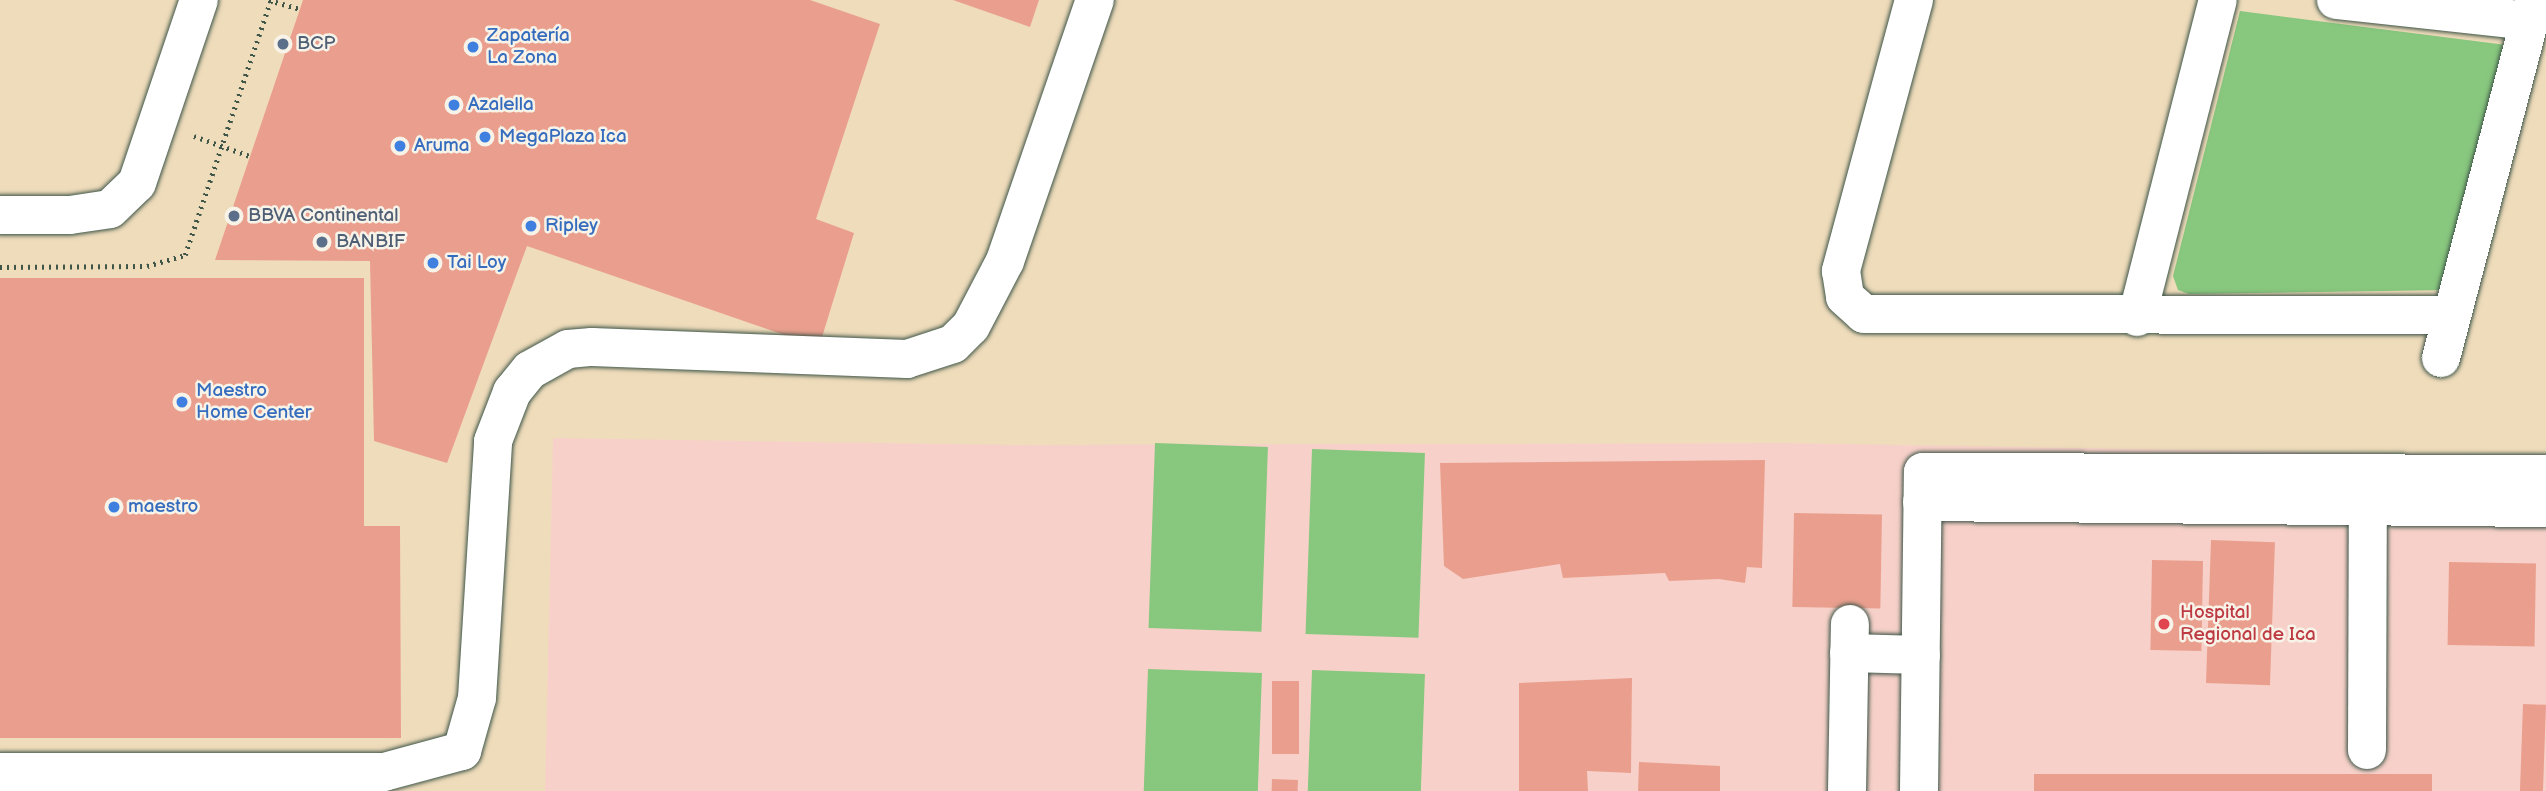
<!DOCTYPE html>
<meta charset="utf-8">
<style>
body{margin:0}
#map{position:relative;width:2546px;height:791px;overflow:hidden;background:#efdcbb;font-family:"Balsamiq Sans",sans-serif}
div>[style]{position:absolute}
.built>*{inset:0;background:#f7d1c9}
.green>*{inset:0;background:#88c77e;transform-origin:0 0}
.building>*{inset:0;background:#ea9f8e;transform-origin:0 0}
.path>*{height:4.5px;margin-top:-2.25px;transform-origin:0;background:repeating-linear-gradient(90deg,#3e5548 0 2px,transparent 0 7px)}
.roads{filter:drop-shadow(0 0 2px #3e5548) drop-shadow(0 0 2px #3e5548)}
.minor>*{height:38px;margin:-19px;padding:0 19px;transform-origin:19px;border-radius:19px;background:#fff}
.dots>*{width:19px;height:19px;translate:-50% -50%;box-sizing:border-box;border:4px solid #f7f3e8;border-radius:50%}
span{translate:-50% -50%;white-space:nowrap;text-align:center;line-height:1.15;-webkit-text-stroke:5px #f7f3e8;paint-order:stroke}
.shop-label{font-size:19px;color:#366cbe}
.left{translate:0 -50%;text-align:left}
.service-label{font-size:19px;color:#4e5e75}
.health-label{font-size:19px;color:#be3a42}
</style>
<div id="map">
<div class="built">
<div style="clip-path:polygon(553px 438px,1016px 445px,1785px 443px,2546px 456px,2546px 791px,545px 791px)"></div>
</div>
<div class="green">
<div style="clip-path:polygon(2240px 11px,2514px 46px,2450px 290px,2189px 294px,2178px 290px,2173px 276px)"></div>
<div style="left:1155px;top:443px;width:113px;height:185px;rotate:2deg"></div>
<div style="left:1312px;top:449px;width:113px;height:185px;rotate:2deg"></div>
<div style="left:1148px;top:669px;width:114px;height:122px;rotate:2deg"></div>
<div style="left:1312px;top:670px;width:113px;height:121px;rotate:2deg"></div>
</div>
<div class="building">
<div style="clip-path:polygon(303px 0,810px 0,880px 24px,816px 219px,854px 233px,819px 347px,527px 246px,447px 463px,374px 441px,370px 261px,215px 260px)"></div>
<div style="clip-path:polygon(953px 0,1039px 0,1030px 27px)"></div>
<div style="clip-path:polygon(0 278px,364px 278px,364px 526px,400px 526px,401px 738px,0 738px)"></div>
<div style="clip-path:polygon(1765px 460px,1762px 568px,1747px 567px,1745px 583px,1719px 579px,1669px 581px,1665px 573px,1563px 578px,1560px 564px,1463px 579px,1444px 566px,1440px 463px)"></div>
<div style="left:1794px;top:513px;width:88px;height:94px;rotate:1deg"></div>
<div style="left:2211px;top:540px;width:64px;height:143px;rotate:2deg"></div>
<div style="left:2152px;top:560px;width:51px;height:90px;rotate:1deg"></div>
<div style="left:2449px;top:562px;width:87px;height:83px;rotate:1deg"></div>
<div style="clip-path:polygon(1632px 678px,1631px 773px,1587px 771px,1588px 791px,1519px 791px,1519px 683px)"></div>
<div style="left:1272px;top:681px;width:27px;height:73px"></div>
<div style="left:2523px;top:704px;width:23px;height:87px;rotate:2deg"></div>
<div style="clip-path:polygon(1639px 762px,1720px 766px,1720px 791px,1638px 791px)"></div>
<div style="left:2034px;top:774px;width:398px;height:17px"></div>
<div style="left:1272px;top:779px;width:26px;height:12px;rotate:2deg"></div>
</div>
<div class="path">
<div style="left:269px;top:0;width:32px;rotate:16deg"></div>
<div style="left:194px;top:136px;width:59px;rotate:19.7deg"></div>
<div style="left:0;top:267px;width:147px;rotate:-0.4deg"></div>
<div style="left:147px;top:266px;width:40px;rotate:-16deg"></div>
<div style="left:185px;top:255px;width:269px;rotate:-71.4deg"></div>
</div>
<div class="roads">
<div class="minor">
<div style="left:1914px;top:0;width:281px;rotate:105.1deg"></div>
<div style="left:1841px;top:271px;width:26px;rotate:81deg"></div>
<div style="left:1845px;top:297px;width:25px;rotate:42deg"></div>
<div style="left:1864px;top:314px;width:588px;rotate:0.1deg"></div>
<div style="left:2336px;top:0;width:195px;rotate:6.2deg"></div>
<div style="left:0;top:215px;width:70px"></div>
<div style="left:70px;top:215px;width:40px;rotate:-8.5deg"></div>
<div style="left:110px;top:209px;width:37px;rotate:-44deg"></div>
<div style="left:137px;top:183px;width:193px;rotate:-71.3deg"></div>
<div style="left:2137px;top:317px;width:327px;rotate:-75.7deg"></div>
<div style="left:2441px;top:358px;width:370px;rotate:-75.3deg"></div>
<div style="left:1922px;top:502px;width:624px;rotate:0.55deg"></div>
<div style="left:1849px;top:653px;width:72px;rotate:1.6deg"></div>
<div style="left:2367px;top:750px;width:244px;rotate:-89.8deg"></div>
<div style="left:0;top:772px;width:384px"></div>
<div style="left:384px;top:772px;width:81px;rotate:-15.1deg"></div>
<div style="left:462px;top:751px;width:55px;rotate:-74.2deg"></div>
<div style="left:477px;top:698px;width:257px;rotate:-86.4deg"></div>
<div style="left:493px;top:441px;width:53px;rotate:-68.8deg"></div>
<div style="left:512px;top:392px;width:28px;rotate:-51deg"></div>
<div style="left:530px;top:370px;width:43px;rotate:-28.9deg"></div>
<div style="left:568px;top:349px;width:24px;rotate:-5deg"></div>
<div style="left:592px;top:347px;width:315px;rotate:2.2deg"></div>
<div style="left:907px;top:359px;width:48px;rotate:-18.1deg"></div>
<div style="left:953px;top:344px;width:25px;rotate:-45deg"></div>
<div style="left:971px;top:326px;width:73px;rotate:-62.4deg"></div>
<div style="left:1005px;top:261px;width:276px;rotate:-71deg"></div>
<div style="left:1847px;top:791px;width:167px;rotate:-89deg"></div>
<div style="left:1919px;top:791px;width:319px;rotate:-89.3deg"></div>
<div style="left:1923px;top:472px;width:623px;rotate:0.18deg"></div>
</div>
</div>
<div class="dots">
<div style="left:283px;top:44px;background:#5c6f8a"></div>
<div style="left:473px;top:47px;background:#3f7fe0"></div>
<div style="left:454px;top:105px;background:#3f7fe0"></div>
<div style="left:485px;top:137px;background:#3f7fe0"></div>
<div style="left:400px;top:146px;background:#3f7fe0"></div>
<div style="left:234px;top:216px;background:#5c6f8a"></div>
<div style="left:531px;top:226px;background:#3f7fe0"></div>
<div style="left:322px;top:242px;background:#5c6f8a"></div>
<div style="left:433px;top:263px;background:#3f7fe0"></div>
<div style="left:182px;top:402px;background:#3f7fe0"></div>
<div style="left:114px;top:507px;background:#3f7fe0"></div>
<div style="left:2164px;top:624px;background:#e0444e"></div>
</div>
<div class="shop-label">
<span class="left" style="left:487px;top:47px">Zapatería<br>La Zona</span>
<span class="left" style="left:468px;top:105px">Azalella</span>
<span class="left" style="left:499px;top:137px">MegaPlaza Ica</span>
<span class="left" style="left:414px;top:146px">Aruma</span>
<span class="left" style="left:545px;top:226px">Ripley</span>
<span class="left" style="left:447px;top:263px">Tai Loy</span>
<span class="left" style="left:196px;top:402px">Maestro<br>Home Center</span>
<span class="left" style="left:128px;top:507px">maestro</span>
</div>
<div class="service-label">
<span class="left" style="left:297px;top:44px">BCP</span>
<span class="left" style="left:248px;top:216px">BBVA Continental</span>
<span class="left" style="left:336px;top:242px">BANBIF</span>
</div>
<div class="health-label">
<span class="left" style="left:2180px;top:624px">Hospital<br>Regional de Ica</span>
</div>
</div>
